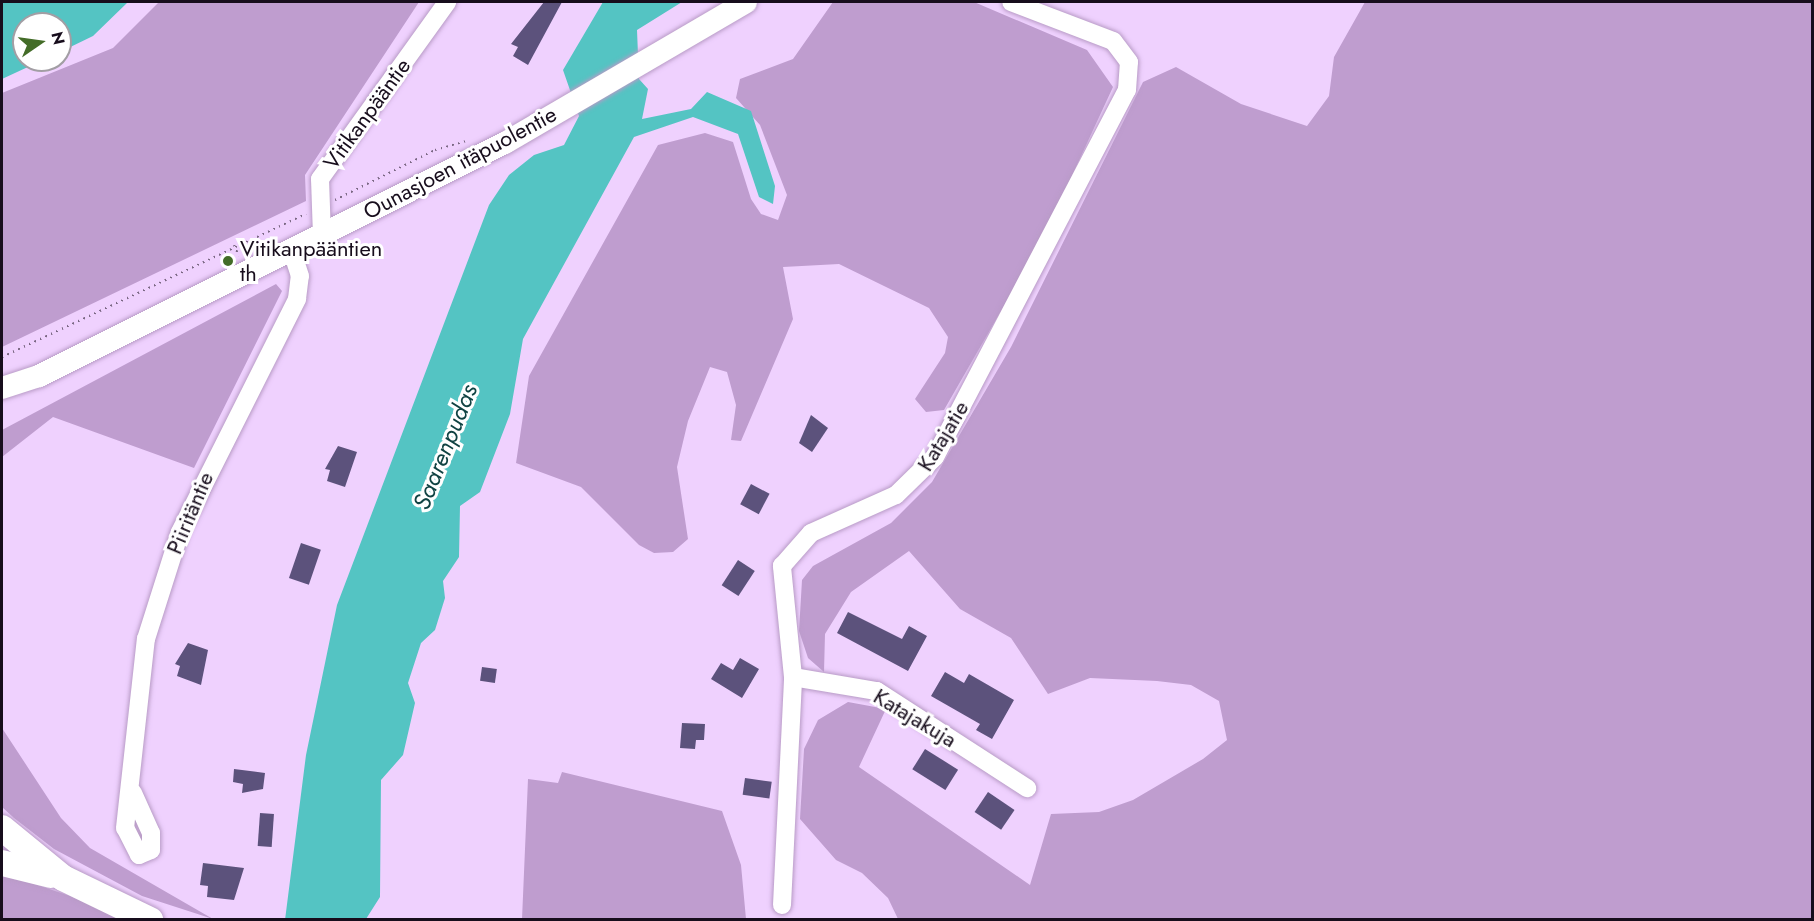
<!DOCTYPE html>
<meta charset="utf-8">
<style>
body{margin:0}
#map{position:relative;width:1814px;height:921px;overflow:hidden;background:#efd1fe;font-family:Jost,sans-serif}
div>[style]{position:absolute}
.green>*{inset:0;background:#bf9dcf}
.water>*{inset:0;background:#54c4c3}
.building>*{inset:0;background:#5c527c;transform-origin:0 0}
.path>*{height:2px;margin-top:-1px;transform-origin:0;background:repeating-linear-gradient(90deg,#7b6884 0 1.5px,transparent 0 6px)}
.roads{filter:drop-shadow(0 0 2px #b89bc6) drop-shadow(0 0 2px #b89bc6)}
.minor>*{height:18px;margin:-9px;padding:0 9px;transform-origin:9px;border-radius:9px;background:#fff}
.major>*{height:22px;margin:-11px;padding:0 11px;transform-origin:11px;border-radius:11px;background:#fff}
.highway>*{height:26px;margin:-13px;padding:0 13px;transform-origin:13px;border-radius:13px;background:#fff}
.dots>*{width:16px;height:16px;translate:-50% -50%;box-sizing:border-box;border:3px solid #fff;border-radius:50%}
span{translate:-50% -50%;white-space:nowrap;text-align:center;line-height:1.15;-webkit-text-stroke:6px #fff;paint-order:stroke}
.street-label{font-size:22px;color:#170d1c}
.poi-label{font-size:22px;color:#170d1c}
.left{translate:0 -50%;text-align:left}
.water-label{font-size:24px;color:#104343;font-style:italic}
.frame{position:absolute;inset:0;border:3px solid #170d1c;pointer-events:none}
.north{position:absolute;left:12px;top:12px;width:60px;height:60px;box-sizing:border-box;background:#fff;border:2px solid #a29ea4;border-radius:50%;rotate:77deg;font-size:16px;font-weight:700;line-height:24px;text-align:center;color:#170d1c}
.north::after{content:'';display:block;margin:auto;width:21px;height:27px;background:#436c28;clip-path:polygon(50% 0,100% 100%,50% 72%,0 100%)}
</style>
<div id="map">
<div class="green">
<div style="clip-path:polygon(159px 2px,419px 2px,305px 175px,306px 201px,2px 347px,2px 93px,113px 48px)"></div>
<div style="clip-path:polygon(833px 2px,974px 2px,1087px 50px,1113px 87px,1044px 236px,944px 410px,926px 412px,915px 399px,945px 353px,948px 337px,929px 308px,839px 264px,783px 267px,793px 319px,741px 441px,731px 440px,736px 405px,727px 372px,710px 367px,688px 421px,677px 467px,688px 539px,673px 552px,654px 553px,639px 545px,581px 487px,516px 463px,529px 376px,658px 145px,705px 133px,733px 142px,751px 199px,761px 214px,778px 220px,787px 195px,760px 125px,736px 98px,740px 79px,793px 59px)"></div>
<div style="clip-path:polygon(1365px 2px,1812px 2px,1812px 919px,898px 919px,888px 898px,862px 873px,836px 860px,800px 819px,804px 749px,818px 720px,848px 702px,886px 709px,859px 767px,1030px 885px,1051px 814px,1099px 812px,1133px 800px,1203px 759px,1227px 740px,1219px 701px,1191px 685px,1157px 681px,1090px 678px,1048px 694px,1011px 638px,960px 609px,909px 551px,851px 592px,825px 634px,824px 672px,808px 658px,799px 631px,802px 580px,813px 566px,891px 523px,932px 482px,1011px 347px,1143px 82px,1176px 67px,1241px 104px,1307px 126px,1329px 96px,1334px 57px)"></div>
<div style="clip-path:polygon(276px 284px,282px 291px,194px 468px,53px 417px,2px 457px,2px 430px)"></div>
<div style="clip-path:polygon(2px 728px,61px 818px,90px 848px,213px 919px,142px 896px,54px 849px,14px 818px,2px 807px)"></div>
<div style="clip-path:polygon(562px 772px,722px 811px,741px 865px,746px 919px,522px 919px,528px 779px,558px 783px)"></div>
<div style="clip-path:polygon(2px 873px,70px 896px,131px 920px,2px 920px)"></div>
</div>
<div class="water">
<div style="clip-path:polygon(2px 2px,128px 2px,93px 36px,60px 52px,60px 24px,24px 24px,24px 60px,43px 60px,2px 79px)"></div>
<div style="clip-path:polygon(603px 2px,682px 2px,637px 30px,639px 79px,648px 89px,642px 119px,691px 109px,707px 92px,751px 111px,775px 186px,773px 204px,759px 197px,738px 134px,693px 117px,634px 137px,523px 339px,510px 414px,480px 492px,460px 506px,459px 557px,443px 581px,445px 598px,435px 630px,421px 643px,408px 683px,415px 703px,403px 755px,381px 780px,380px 897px,366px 919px,285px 920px,306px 755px,337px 605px,489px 205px,509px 175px,534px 155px,564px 145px,579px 116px,563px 70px)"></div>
</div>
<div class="building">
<div style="clip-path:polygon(544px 2px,562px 2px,528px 65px,513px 56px,518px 47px,511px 44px)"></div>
<div style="clip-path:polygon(811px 415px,828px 428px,812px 452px,799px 443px)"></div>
<div style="clip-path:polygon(338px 446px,357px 452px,345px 487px,327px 481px,330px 470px,325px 469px)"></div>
<div style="left:751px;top:484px;width:21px;height:23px;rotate:28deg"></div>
<div style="left:301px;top:543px;width:21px;height:37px;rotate:19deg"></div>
<div style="left:738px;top:560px;width:20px;height:30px;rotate:33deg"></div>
<div style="clip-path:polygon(848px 612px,902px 639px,909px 626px,927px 636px,908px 671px,837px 633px)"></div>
<div style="clip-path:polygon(188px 643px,208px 650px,201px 685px,177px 676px,180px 666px,175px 664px)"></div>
<div style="clip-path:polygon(740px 658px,759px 669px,742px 698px,711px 679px,721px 663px,733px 670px)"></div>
<div style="left:482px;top:667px;width:15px;height:14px;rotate:8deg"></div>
<div style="clip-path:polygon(945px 672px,964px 683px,969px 674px,1014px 700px,992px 739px,976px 730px,980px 724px,931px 696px)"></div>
<div style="clip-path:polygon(682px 723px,705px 724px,704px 740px,696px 740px,695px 749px,680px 748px)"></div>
<div style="left:925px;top:749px;width:39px;height:24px;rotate:32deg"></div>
<div style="clip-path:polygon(234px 769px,265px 773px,263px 789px,242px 793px,243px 784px,233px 782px)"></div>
<div style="left:745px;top:778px;width:27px;height:17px;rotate:8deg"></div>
<div style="left:988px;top:792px;width:32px;height:24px;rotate:34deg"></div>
<div style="left:260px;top:813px;width:14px;height:33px;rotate:4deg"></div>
<div style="clip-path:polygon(203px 863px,244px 868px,234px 900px,207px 897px,208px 886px,200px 885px)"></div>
</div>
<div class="path">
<div style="left:335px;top:200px;width:112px;rotate:-26.6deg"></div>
<div style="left:435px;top:150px;width:33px;rotate:-16deg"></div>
<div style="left:234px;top:245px;width:12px;rotate:66deg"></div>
<div style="left:2px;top:357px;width:336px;rotate:-25.2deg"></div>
</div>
<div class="roads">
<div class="minor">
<div style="left:322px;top:236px;width:57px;rotate:-92deg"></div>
<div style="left:320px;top:179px;width:218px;rotate:-54.3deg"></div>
<div style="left:793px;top:677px;width:85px;rotate:9.5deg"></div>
<div style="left:877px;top:691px;width:179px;rotate:32.9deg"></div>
<div style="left:133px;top:793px;width:44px;rotate:65.8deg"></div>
<div style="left:151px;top:833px;width:17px;rotate:90deg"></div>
<div style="left:151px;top:850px;width:13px;rotate:157deg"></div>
<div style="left:139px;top:855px;width:30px;rotate:-117deg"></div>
<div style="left:125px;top:828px;width:190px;rotate:-83.7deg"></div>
<div style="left:146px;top:639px;width:112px;rotate:-72.4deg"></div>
<div style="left:180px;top:532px;width:261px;rotate:-63.3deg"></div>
<div style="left:297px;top:299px;width:23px;rotate:-83deg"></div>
<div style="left:300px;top:276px;width:25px;rotate:-108deg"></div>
<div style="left:782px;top:905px;width:228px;rotate:-87.2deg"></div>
<div style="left:793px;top:677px;width:112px;rotate:-95.7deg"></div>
<div style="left:782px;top:566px;width:44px;rotate:-48.7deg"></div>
<div style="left:811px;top:533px;width:93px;rotate:-24.1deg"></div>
<div style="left:896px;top:495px;width:54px;rotate:-44.3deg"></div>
<div style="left:935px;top:457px;width:414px;rotate:-62.4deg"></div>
<div style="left:1127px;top:90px;width:28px;rotate:-86deg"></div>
<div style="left:1129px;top:62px;width:26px;rotate:-127deg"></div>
<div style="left:1113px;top:41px;width:109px;rotate:-159.1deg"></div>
</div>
<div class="major">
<div style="left:2px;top:388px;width:39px;rotate:-18deg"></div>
<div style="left:39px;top:376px;width:521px;rotate:-26.57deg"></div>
<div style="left:505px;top:143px;width:279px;rotate:-30.3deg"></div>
</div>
<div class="highway">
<div style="left:2px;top:828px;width:79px;rotate:39.3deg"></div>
<div style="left:63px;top:878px;width:97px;rotate:25.8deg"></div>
<div style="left:2px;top:863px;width:50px;rotate:13.8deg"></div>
</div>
</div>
<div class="dots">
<div style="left:228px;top:261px;background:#436c28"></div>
</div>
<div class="street-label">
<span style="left:367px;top:114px;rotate:-54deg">Vitikanpääntie</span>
<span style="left:460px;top:163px;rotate:-28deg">Ounasjoen itäpuolentie</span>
<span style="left:943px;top:436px;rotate:-59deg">Katajatie</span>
<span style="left:190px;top:513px;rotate:-67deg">Piiritäntie</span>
<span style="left:915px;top:718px;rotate:31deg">Katajakuja</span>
</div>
<div class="poi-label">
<span class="left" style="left:240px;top:261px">Vitikanpääntien<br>th</span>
</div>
<div class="water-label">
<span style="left:445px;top:447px;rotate:-68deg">Saarenpudas</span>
</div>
<div class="frame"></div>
<div class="north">N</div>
</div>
